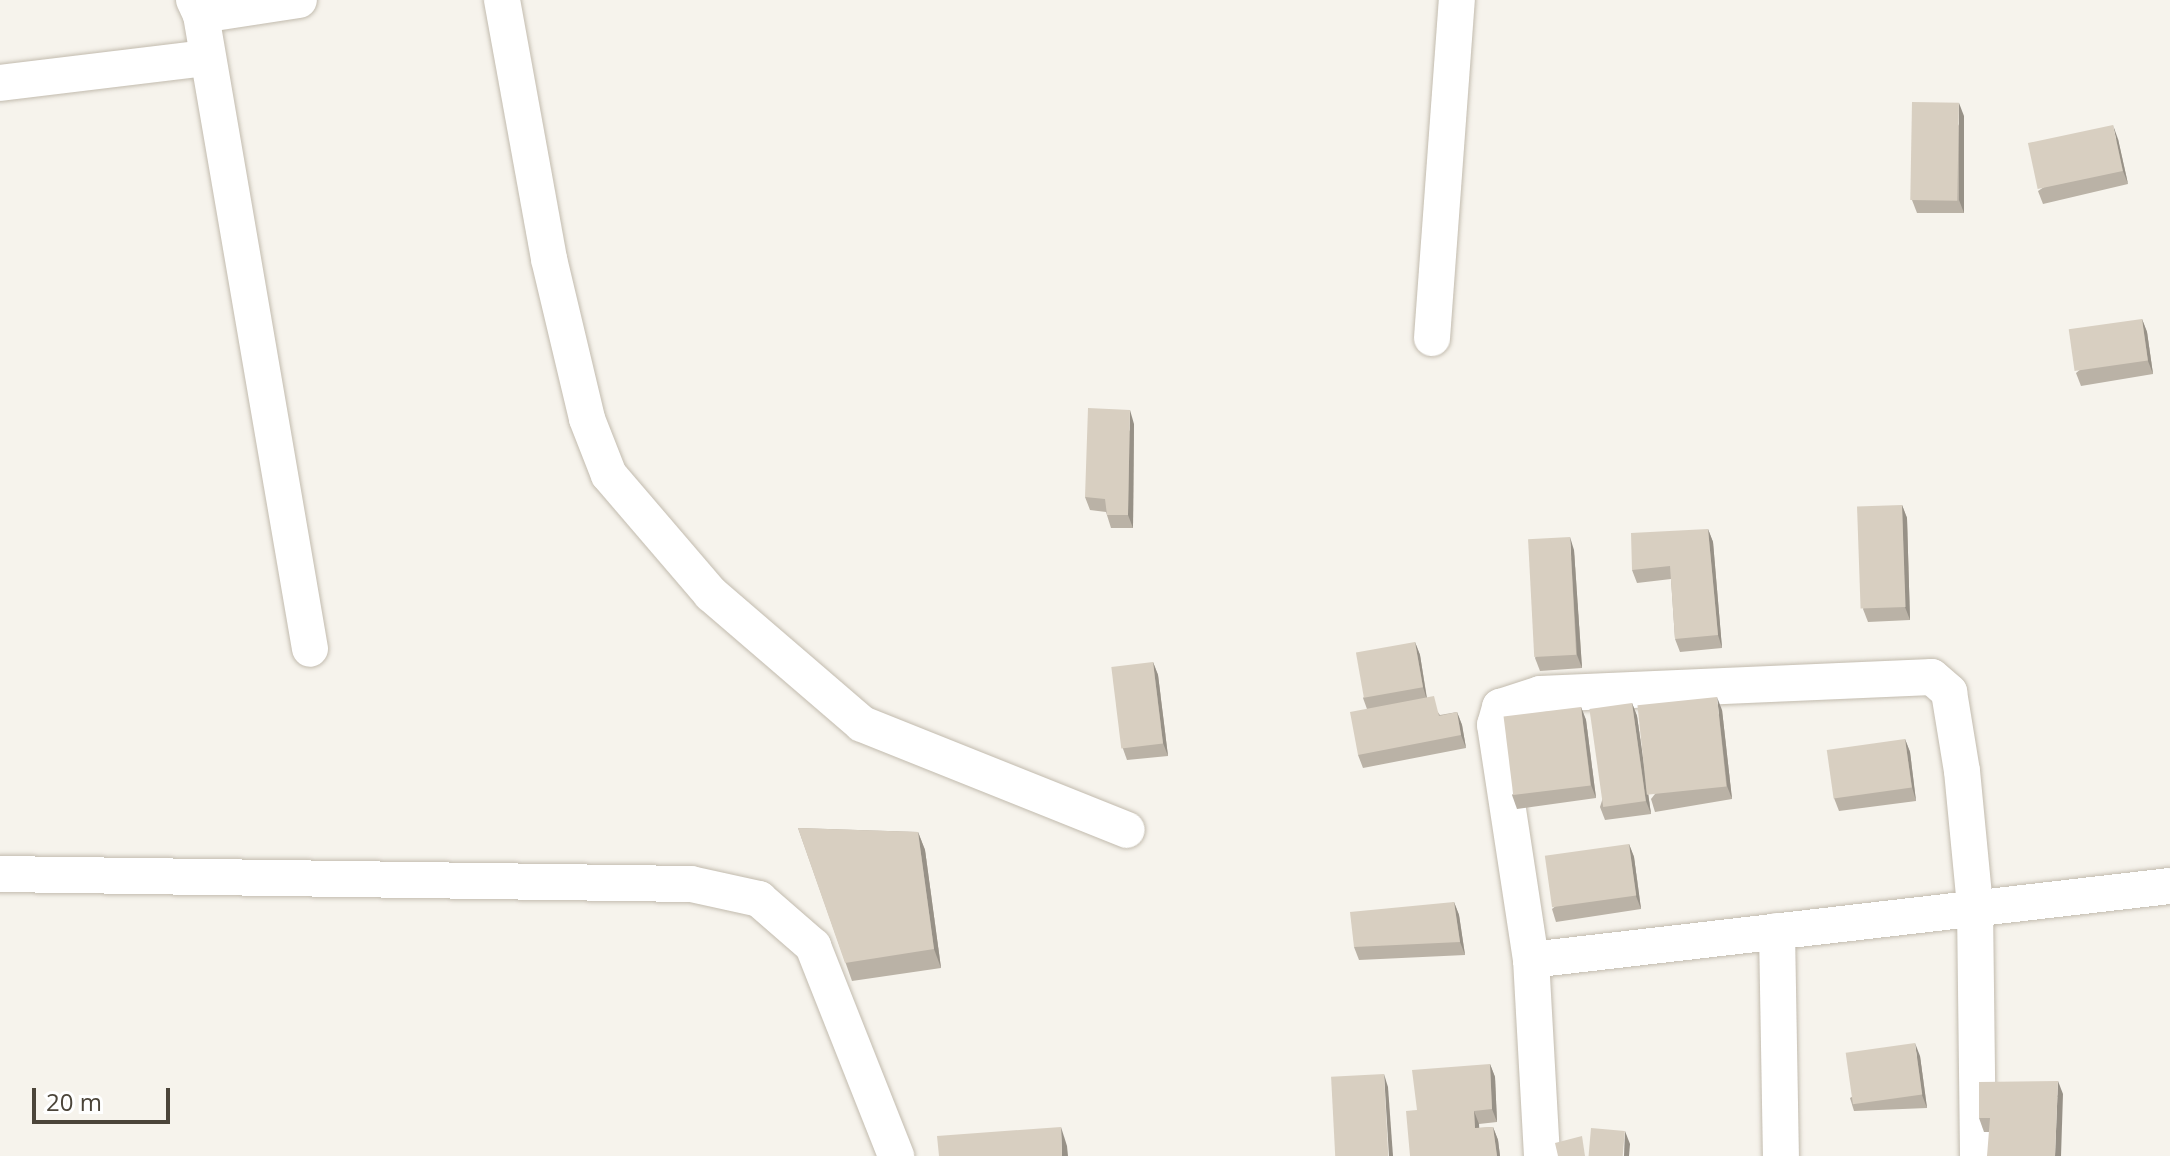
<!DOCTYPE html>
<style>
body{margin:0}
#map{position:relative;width:2170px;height:1156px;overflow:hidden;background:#f6f3ec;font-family:"Open Sans",sans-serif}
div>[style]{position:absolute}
.roads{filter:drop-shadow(0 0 2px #c2bbae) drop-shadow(0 0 2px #c2bbae)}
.minor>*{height:36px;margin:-18px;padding:0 18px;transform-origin:18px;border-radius:18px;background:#fff}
.wall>*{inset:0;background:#bab2a6}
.shaded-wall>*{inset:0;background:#979187}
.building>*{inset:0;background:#d8cfc1;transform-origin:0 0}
span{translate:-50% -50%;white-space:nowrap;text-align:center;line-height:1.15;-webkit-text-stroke:7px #fff;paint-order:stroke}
.scale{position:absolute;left:32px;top:1088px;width:138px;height:36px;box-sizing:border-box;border:4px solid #4b4439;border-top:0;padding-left:10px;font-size:24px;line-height:28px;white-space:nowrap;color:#4b4439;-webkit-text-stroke:6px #fff;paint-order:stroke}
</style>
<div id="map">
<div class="roads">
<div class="minor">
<div style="left:194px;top:0;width:17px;rotate:65deg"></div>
<div style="left:201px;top:15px;width:643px;rotate:80.24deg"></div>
<div style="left:502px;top:0;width:263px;rotate:79.7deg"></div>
<div style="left:549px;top:259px;width:164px;rotate:76.6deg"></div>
<div style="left:587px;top:419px;width:60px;rotate:68.6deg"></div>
<div style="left:609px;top:475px;width:157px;rotate:49.4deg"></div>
<div style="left:711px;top:594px;width:199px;rotate:40.7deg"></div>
<div style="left:862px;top:724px;width:285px;rotate:21.8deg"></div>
<div style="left:201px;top:15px;width:99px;rotate:-8.7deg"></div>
<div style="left:0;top:83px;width:209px;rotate:-6.9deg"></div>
<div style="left:1432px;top:338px;width:339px;rotate:-85.8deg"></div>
<div style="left:0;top:874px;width:691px;rotate:0.83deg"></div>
<div style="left:691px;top:884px;width:70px;rotate:12.4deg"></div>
<div style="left:759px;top:899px;width:72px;rotate:41deg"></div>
<div style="left:813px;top:946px;width:226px;rotate:68.4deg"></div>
<div style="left:1777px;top:931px;width:225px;rotate:89deg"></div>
<div style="left:1531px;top:960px;width:643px;rotate:-6.61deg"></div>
<div style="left:1542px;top:1156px;width:196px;rotate:-93.2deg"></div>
<div style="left:1531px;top:960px;width:238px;rotate:-98.7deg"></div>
<div style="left:1495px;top:725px;width:19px;rotate:-74deg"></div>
<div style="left:1500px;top:707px;width:42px;rotate:-18deg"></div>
<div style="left:1540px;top:694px;width:392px;rotate:-2.5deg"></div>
<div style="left:1932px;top:677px;width:23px;rotate:41deg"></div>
<div style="left:1949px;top:692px;width:80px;rotate:80.7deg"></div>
<div style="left:1962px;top:771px;width:137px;rotate:84.5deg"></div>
<div style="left:1975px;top:907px;width:249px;rotate:89.3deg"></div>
</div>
</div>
<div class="wall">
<div style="clip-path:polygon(1964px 116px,1964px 213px,1917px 213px,1912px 200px)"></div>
<div style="clip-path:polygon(2118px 139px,2128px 184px,2043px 204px,2038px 191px)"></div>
<div style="clip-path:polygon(2142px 319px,2147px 332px,2153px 374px,2081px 386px,2076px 373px)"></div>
<div style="clip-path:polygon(1134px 424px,1133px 528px,1111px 528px,1106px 512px,1090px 510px,1085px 497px)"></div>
<div style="clip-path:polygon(1902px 505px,1907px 518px,1910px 620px,1868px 622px,1863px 609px)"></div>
<div style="clip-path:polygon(1708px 529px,1713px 542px,1722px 648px,1680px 652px,1675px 639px,1671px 579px,1637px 583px,1632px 570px)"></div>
<div style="clip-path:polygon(1574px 550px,1582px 668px,1540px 671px,1535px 658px)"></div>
<div style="clip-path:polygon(1415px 642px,1420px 655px,1427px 698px,1440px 715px,1457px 712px,1462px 725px,1466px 748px,1363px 768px,1358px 755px,1367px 709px,1363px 698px)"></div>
<div style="clip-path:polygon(1153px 662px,1158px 675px,1168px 756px,1127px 760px,1122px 746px)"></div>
<div style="clip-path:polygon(1632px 703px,1637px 716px,1651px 814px,1605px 820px,1600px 807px)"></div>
<div style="clip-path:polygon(1581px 707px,1586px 720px,1596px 798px,1517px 809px,1512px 795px)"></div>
<div style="clip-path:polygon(1722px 710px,1732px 799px,1655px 812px,1651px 799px)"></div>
<div style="clip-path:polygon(1905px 739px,1910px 752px,1916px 801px,1839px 811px,1834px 798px)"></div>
<div style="clip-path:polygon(798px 828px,918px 832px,925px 850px,941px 968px,852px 981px)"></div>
<div style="clip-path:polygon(1629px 844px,1634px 857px,1641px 909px,1556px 922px,1552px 909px)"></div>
<div style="clip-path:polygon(1454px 902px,1459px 915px,1465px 955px,1359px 960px,1354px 947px)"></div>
<div style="clip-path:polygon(1920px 1056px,1927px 1108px,1854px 1111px,1850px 1098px)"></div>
<div style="clip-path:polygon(1490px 1064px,1495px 1077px,1497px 1122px,1479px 1124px,1479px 1128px,1493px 1127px,1498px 1140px,1500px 1156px,1410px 1156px,1417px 1110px)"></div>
<div style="clip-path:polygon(2063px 1094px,1989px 1132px,1984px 1132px,1979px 1118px)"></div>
</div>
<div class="shaded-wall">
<div style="clip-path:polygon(1959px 103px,1964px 116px,1964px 213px,1959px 200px)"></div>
<div style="clip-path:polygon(2113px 125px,2118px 139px,2128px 184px,2123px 171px)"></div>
<div style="clip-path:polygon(2142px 319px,2147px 332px,2153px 374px,2148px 361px)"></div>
<div style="clip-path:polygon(1130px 410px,1134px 424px,1133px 528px,1128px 515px)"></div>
<div style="clip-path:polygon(1902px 505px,1907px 518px,1910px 620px,1905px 607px)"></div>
<div style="clip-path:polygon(1708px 529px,1713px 542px,1722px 648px,1718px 635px)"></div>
<div style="clip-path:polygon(1570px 537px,1574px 550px,1582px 668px,1577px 655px)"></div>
<div style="clip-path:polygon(1415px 642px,1420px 655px,1427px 700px,1423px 687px)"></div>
<div style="clip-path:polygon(1153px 662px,1158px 675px,1168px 756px,1163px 743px)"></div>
<div style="clip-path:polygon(1717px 697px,1722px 710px,1732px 799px,1727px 786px)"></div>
<div style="clip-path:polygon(1632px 703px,1637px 716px,1651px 814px,1646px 801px)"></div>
<div style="clip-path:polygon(1581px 707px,1586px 720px,1596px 798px,1591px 785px)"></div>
<div style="clip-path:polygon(1457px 712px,1462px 725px,1466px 748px,1461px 735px)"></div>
<div style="clip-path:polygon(1905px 739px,1910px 752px,1916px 801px,1912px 787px)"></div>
<div style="clip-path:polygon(918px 832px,925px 850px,941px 968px,934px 949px)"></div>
<div style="clip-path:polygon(1629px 844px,1634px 857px,1641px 909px,1636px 896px)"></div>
<div style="clip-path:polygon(1454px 902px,1459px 915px,1465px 955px,1460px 942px)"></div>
<div style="clip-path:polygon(1915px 1043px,1920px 1056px,1927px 1108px,1922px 1095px)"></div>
<div style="clip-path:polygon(1490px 1064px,1495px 1077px,1497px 1122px,1492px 1109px)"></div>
<div style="clip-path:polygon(1384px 1074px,1388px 1087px,1393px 1156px,1389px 1156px)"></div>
<div style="clip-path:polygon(2058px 1081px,2063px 1094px,2061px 1156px,2055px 1156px)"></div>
<div style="clip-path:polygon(1474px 1111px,1479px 1124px,1480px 1142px,1475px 1128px)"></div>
<div style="clip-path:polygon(1061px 1127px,1067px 1146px,1068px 1156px,1062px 1156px)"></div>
<div style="clip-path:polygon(1493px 1127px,1498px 1140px,1500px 1156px,1497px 1156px)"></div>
<div style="clip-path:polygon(1625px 1131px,1630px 1144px,1629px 1156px,1624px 1156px)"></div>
</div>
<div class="building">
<div style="left:1912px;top:102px;width:47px;height:98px;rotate:1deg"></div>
<div style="left:2113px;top:125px;width:47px;height:87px;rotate:78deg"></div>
<div style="left:2142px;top:319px;width:42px;height:74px;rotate:82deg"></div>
<div style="clip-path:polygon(1088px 408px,1130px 410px,1128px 515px,1107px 515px,1105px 499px,1085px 497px)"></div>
<div style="left:1902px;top:505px;width:102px;height:45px;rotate:88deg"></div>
<div style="clip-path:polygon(1708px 529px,1718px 635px,1675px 639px,1670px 566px,1632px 570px,1631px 533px)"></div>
<div style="left:1570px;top:537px;width:118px;height:42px;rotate:87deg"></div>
<div style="left:1415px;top:642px;width:46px;height:60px;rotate:80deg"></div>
<div style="left:1153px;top:662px;width:82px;height:42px;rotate:83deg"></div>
<div style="clip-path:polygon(1434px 696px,1439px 716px,1457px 712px,1461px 735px,1358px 755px,1350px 712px)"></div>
<div style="left:1717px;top:697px;width:90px;height:80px;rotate:84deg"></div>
<div style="left:1632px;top:703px;width:99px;height:43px;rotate:82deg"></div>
<div style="left:1581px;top:707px;width:79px;height:78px;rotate:83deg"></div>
<div style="left:1905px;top:739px;width:49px;height:79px;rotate:82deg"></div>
<div style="clip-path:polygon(798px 828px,918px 832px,934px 949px,845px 963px)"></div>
<div style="left:1629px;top:844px;width:52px;height:85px;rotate:82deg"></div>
<div style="clip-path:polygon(1454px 902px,1460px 942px,1354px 947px,1350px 912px)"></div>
<div style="left:1915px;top:1043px;width:52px;height:70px;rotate:82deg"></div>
<div style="clip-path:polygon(1490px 1064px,1492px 1109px,1474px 1111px,1475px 1128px,1493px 1127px,1497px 1156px,1410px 1156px,1406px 1111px,1417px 1110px,1412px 1070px)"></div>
<div style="left:1384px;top:1074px;width:82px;height:53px;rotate:87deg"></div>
<div style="clip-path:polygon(2058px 1081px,2055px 1156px,1987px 1156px,1990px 1118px,1979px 1118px,1979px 1082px)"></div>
<div style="clip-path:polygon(1061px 1127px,1062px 1156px,939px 1156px,937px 1136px)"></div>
<div style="left:1591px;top:1128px;width:34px;height:28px;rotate:5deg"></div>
<div style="clip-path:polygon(1582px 1136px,1585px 1156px,1558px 1156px,1555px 1143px)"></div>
</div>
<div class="scale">20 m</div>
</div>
